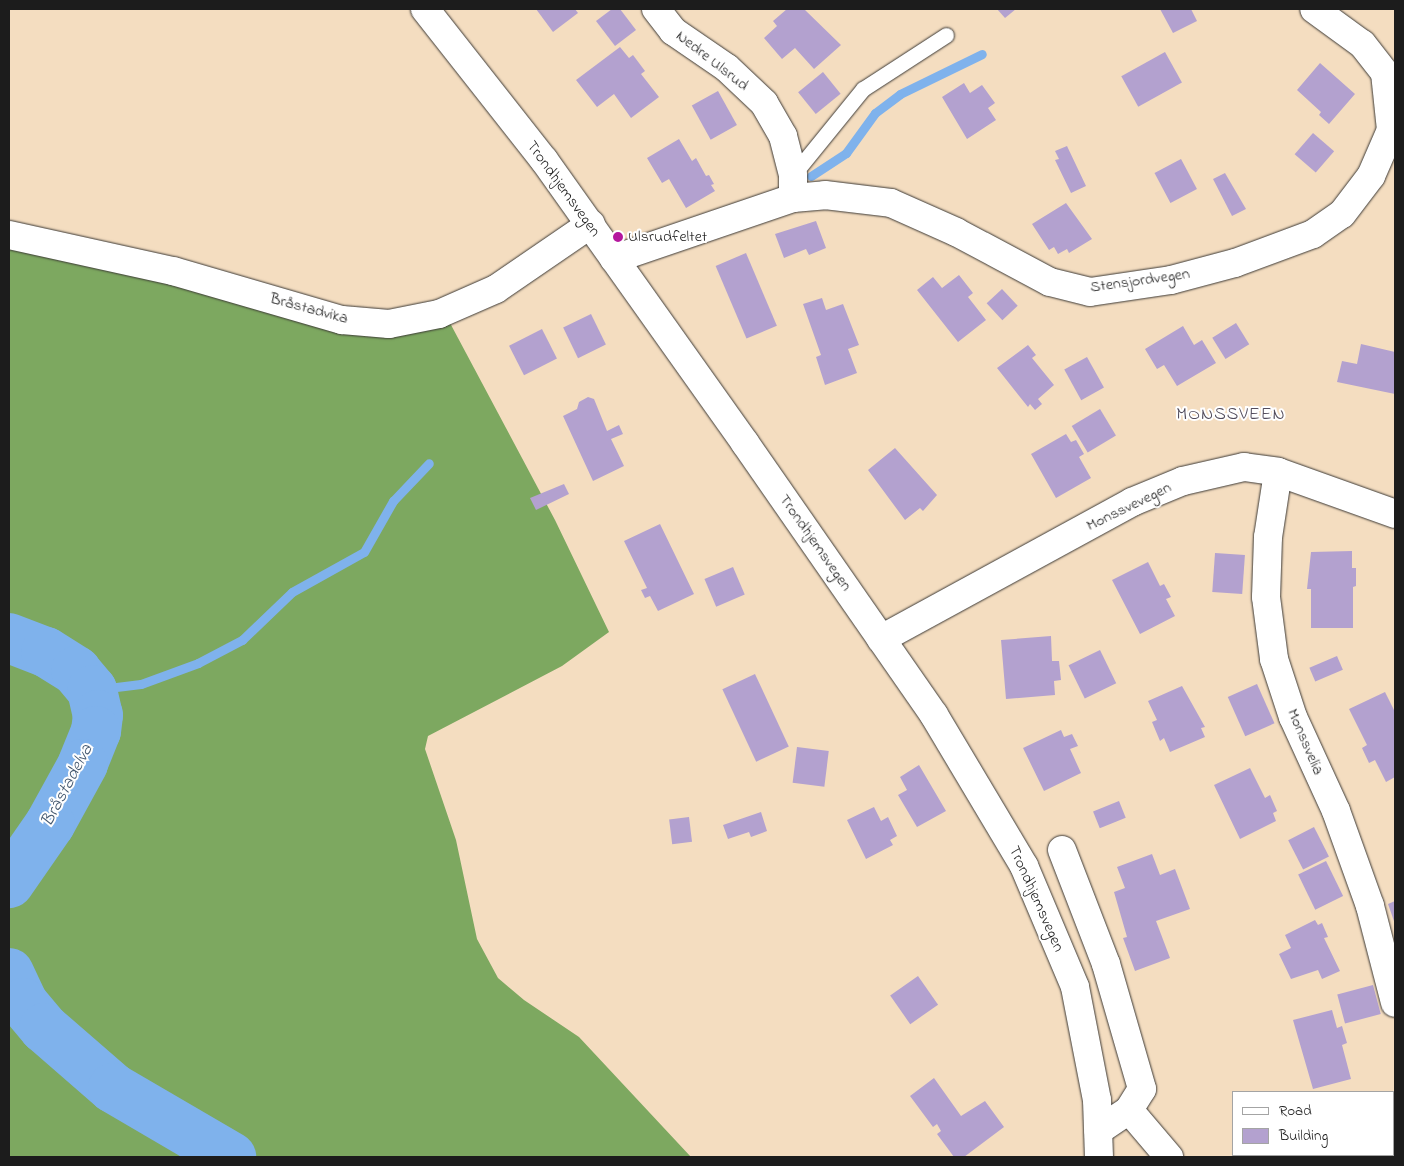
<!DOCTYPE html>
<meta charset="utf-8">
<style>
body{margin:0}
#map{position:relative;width:1404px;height:1166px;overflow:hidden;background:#f4ddc0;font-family:"Indie Flower",sans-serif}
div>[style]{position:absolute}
.forest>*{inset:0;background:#7da860}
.stream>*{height:9px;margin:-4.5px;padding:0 4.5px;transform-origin:4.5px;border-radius:4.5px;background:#7fb2ec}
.river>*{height:50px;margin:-25px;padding:0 25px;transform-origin:25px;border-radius:25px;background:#7fb2ec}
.building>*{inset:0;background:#b3a1cf;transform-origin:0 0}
.roads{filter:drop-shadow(0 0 1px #3c3935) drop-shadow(0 0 1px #3c3935)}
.service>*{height:15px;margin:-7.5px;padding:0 7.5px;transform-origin:7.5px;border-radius:7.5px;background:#fff}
.minor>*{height:28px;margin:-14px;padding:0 14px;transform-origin:14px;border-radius:14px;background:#fff}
.secondary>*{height:28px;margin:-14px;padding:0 14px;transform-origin:14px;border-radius:14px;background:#fff}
.dots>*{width:14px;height:14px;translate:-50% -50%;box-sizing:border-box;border:2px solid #fff;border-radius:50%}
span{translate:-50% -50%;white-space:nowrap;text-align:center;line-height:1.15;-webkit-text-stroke:4px #fff;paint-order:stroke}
.street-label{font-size:16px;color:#1c1c1c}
.poi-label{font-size:16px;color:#1c1c1c}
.left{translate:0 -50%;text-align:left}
.neighbourhood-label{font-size:18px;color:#514b5b;letter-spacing:1px}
.water-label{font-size:18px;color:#44586f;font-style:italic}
.frame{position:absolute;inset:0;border:10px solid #1c1c1c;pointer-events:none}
.legend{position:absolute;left:1232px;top:1091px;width:162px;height:65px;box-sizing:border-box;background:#fff;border:1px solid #a4a4a4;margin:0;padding:6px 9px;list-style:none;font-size:15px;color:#1c1c1c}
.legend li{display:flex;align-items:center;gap:10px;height:25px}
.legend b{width:25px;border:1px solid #a4a4a4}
</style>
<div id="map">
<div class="forest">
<div style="clip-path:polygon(9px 236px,310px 321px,442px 308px,555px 520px,609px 632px,562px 666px,428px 736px,425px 749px,456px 840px,477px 939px,498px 978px,524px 1000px,579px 1037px,691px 1157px,9px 1157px)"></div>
</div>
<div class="stream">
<div style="left:811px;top:176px;width:42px;rotate:-33.3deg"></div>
<div style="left:846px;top:153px;width:49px;rotate:-54.1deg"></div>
<div style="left:875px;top:113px;width:31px;rotate:-37deg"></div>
<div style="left:900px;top:94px;width:91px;rotate:-26deg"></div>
<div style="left:92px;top:690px;width:49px;rotate:-7deg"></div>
<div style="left:141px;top:684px;width:61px;rotate:-20.2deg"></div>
<div style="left:198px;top:663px;width:50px;rotate:-27.6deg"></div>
<div style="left:242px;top:640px;width:69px;rotate:-43.8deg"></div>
<div style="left:292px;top:592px;width:82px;rotate:-29.1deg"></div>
<div style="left:364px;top:552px;width:59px;rotate:-60.4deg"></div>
<div style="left:393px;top:501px;width:52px;rotate:-46.5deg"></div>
</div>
<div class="river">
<div style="left:9px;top:638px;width:40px;rotate:21deg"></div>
<div style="left:46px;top:652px;width:36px;rotate:32deg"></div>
<div style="left:76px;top:671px;width:25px;rotate:50deg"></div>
<div style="left:92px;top:690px;width:26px;rotate:77deg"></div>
<div style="left:98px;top:715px;width:16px;rotate:97deg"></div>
<div style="left:96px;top:731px;width:35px;rotate:112deg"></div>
<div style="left:83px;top:764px;width:68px;rotate:118.8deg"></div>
<div style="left:50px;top:824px;width:72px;rotate:124.8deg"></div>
<div style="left:9px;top:973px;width:33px;rotate:65deg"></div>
<div style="left:23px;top:1003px;width:33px;rotate:50deg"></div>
<div style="left:44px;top:1028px;width:91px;rotate:41deg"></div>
<div style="left:113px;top:1088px;width:137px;rotate:30.3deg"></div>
</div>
<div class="building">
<div style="clip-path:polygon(536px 9px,575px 9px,578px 13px,553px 32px)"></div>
<div style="clip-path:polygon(612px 9px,620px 9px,636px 30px,615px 46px,596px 21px)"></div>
<div style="clip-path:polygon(787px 9px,804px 9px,841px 45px,814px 69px,795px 48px,782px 59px,764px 38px,777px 26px,773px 21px)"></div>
<div style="clip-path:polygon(997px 9px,1016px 9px,1005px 18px)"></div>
<div style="clip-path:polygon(1160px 9px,1191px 9px,1197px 21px,1173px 33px)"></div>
<div style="clip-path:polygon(620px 47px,629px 58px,633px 55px,645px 71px,641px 74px,659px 97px,631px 118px,614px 94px,597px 107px,576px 80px)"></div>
<div style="left:1165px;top:52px;width:35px;height:50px;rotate:61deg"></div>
<div style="clip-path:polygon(1320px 63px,1355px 94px,1329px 124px,1319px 115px,1321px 112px,1297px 90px)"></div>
<div style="left:823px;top:72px;width:28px;height:32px;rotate:51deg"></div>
<div style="clip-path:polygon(964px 83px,970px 93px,982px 85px,995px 103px,988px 108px,996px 120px,967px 139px,942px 97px)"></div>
<div style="left:718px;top:91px;width:39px;height:30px;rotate:61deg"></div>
<div style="left:1313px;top:133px;width:28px;height:28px;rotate:41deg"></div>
<div style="clip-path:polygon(679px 139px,692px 161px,696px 158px,706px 176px,709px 175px,714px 184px,711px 185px,715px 191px,686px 208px,669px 179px,662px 183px,647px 158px)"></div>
<div style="clip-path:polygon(1067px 146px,1086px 186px,1071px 193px,1055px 160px,1059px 159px,1055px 151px)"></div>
<div style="left:1181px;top:159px;width:34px;height:30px;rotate:62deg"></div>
<div style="clip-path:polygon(1225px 173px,1246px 209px,1232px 216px,1213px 179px)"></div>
<div style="clip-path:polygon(1066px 203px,1092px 239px,1069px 253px,1067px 249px,1058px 254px,1054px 247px,1049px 250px,1032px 224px)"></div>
<div style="clip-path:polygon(816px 221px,826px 248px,809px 255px,806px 249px,784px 258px,775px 234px)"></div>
<div style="left:746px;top:253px;width:79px;height:33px;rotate:67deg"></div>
<div style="clip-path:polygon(959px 275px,973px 293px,968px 297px,986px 320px,958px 342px,917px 290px,933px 277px,942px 288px)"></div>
<div style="left:1002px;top:289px;width:23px;height:21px;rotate:47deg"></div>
<div style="clip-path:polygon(822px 298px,826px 310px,843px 304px,859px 345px,848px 349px,857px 373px,825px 385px,816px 357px,821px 355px,803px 304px)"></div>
<div style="left:591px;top:314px;width:34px;height:31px;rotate:64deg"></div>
<div style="left:1236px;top:323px;width:25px;height:28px;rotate:58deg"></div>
<div style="clip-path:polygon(1183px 326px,1194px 345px,1202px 340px,1216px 363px,1177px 386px,1164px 365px,1157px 369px,1145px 349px)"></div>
<div style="left:542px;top:329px;width:33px;height:37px;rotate:63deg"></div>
<div style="clip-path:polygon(1361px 344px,1395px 352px,1395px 394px,1337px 382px,1342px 361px,1357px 364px)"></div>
<div style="clip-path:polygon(1028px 345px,1036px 355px,1032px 358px,1054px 385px,1038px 399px,1042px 404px,1035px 410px,1030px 404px,1028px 407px,997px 368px)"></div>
<div style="left:1087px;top:357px;width:35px;height:26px;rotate:61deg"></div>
<div style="clip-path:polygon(588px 397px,594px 399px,607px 431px,619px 425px,623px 434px,611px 439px,624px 466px,593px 481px,563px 416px,577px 409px,579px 402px)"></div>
<div style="left:1100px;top:409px;width:31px;height:33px;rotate:59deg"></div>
<div style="clip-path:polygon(1066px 434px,1071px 442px,1076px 440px,1084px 454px,1079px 457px,1091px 478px,1056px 498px,1031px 454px)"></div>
<div style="clip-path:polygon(895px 448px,937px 495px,923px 511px,920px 508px,905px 520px,868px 470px)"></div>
<div style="clip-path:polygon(564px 484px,569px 494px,536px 510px,530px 498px)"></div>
<div style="clip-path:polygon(660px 524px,694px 594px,658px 611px,650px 596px,645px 598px,641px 590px,647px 588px,624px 541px)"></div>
<div style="clip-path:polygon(1352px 551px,1352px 568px,1356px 568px,1356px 586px,1353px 587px,1353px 628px,1311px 628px,1311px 589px,1307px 589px,1311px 552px)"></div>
<div style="left:1215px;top:553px;width:30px;height:39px;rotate:4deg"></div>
<div style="clip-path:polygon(1148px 562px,1160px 586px,1164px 584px,1171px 597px,1166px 599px,1175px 616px,1140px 634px,1112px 580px)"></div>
<div style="left:733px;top:567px;width:30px;height:31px;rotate:67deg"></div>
<div style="clip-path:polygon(1051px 636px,1052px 661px,1059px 661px,1061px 680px,1054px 681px,1055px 695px,1006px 699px,1001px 640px)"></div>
<div style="left:1100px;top:650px;width:37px;height:35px;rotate:64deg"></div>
<div style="left:1337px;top:656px;width:15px;height:30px;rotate:67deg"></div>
<div style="left:755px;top:674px;width:80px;height:36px;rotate:65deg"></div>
<div style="left:1257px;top:684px;width:43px;height:32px;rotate:66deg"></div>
<div style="clip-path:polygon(1182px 686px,1205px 727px,1201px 728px,1205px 737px,1170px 752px,1164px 738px,1160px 741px,1152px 722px,1157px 720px,1148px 701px)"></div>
<div style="clip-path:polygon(1385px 692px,1395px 712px,1395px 777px,1386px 782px,1375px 760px,1369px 763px,1362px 748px,1367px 745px,1349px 709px)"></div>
<div style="clip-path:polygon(1061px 730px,1064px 737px,1072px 734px,1078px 746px,1070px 749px,1081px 773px,1044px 791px,1023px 748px)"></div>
<div style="left:797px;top:747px;width:32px;height:36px;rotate:7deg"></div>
<div style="clip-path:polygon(919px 765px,946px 811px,917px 827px,898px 795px,907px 790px,900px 777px)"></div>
<div style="clip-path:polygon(1250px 768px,1265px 798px,1270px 795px,1277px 811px,1273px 813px,1276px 821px,1240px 839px,1214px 785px)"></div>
<div style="left:1119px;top:801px;width:18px;height:28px;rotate:68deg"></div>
<div style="clip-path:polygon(874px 807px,881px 821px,888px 817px,897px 836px,890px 840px,893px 845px,866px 859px,847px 820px)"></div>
<div style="clip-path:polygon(761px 812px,767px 831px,751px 837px,749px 832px,728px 839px,723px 825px)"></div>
<div style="left:689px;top:817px;width:25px;height:20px;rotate:83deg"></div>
<div style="left:1314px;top:827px;width:33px;height:29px;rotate:63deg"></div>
<div style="clip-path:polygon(1152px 854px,1160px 875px,1175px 869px,1190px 909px,1156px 921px,1170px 958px,1135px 971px,1123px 938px,1127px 937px,1114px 892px,1125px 888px,1117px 867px)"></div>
<div style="left:1326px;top:861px;width:39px;height:31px;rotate:64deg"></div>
<div style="clip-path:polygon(1395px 901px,1395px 924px,1388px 904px)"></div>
<div style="clip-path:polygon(1315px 920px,1318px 925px,1322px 923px,1328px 937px,1324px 938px,1340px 971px,1322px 979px,1318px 970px,1291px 979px,1279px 954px,1291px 948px,1285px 935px)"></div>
<div style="left:918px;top:976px;width:35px;height:34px;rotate:55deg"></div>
<div style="left:1373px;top:985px;width:30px;height:37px;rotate:75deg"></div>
<div style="clip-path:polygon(1332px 1010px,1337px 1028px,1342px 1026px,1347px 1043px,1342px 1045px,1351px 1079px,1313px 1089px,1293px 1020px)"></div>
<div style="clip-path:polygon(934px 1078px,961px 1116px,985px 1101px,1004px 1127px,964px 1157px,954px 1157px,937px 1134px,941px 1131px,937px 1124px,933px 1127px,910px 1096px)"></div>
<div style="clip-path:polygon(1315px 1155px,1378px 1155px,1311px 1157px)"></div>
</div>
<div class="roads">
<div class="service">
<div style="left:793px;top:175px;width:111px;rotate:-50.9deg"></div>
<div style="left:863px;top:89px;width:99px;rotate:-33deg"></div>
</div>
<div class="minor">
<div style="left:656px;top:9px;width:28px;rotate:52deg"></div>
<div style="left:673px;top:31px;width:65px;rotate:34.4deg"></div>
<div style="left:727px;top:68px;width:51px;rotate:43.4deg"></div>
<div style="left:764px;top:103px;width:38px;rotate:60deg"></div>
<div style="left:783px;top:136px;width:40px;rotate:75.6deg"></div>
<div style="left:793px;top:175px;width:23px;rotate:90deg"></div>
<div style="left:9px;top:235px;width:168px;rotate:12.4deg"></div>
<div style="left:173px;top:271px;width:176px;rotate:16.2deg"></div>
<div style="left:342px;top:320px;width:47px;rotate:4.9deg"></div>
<div style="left:389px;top:324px;width:51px;rotate:-11.3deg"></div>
<div style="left:439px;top:314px;width:62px;rotate:-23.7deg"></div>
<div style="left:496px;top:289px;width:115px;rotate:-34.4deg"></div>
<div style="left:614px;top:259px;width:189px;rotate:-18.8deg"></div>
<div style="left:793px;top:198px;width:32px;rotate:-5deg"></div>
<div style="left:825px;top:195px;width:66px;rotate:6.9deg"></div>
<div style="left:891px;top:203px;width:71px;rotate:24deg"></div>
<div style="left:956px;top:232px;width:106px;rotate:28deg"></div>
<div style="left:1050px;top:282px;width:41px;rotate:14deg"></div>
<div style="left:1090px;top:292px;width:82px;rotate:-8.4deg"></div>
<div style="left:1171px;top:280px;width:66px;rotate:-14.9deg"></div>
<div style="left:1235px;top:263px;width:83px;rotate:-20.4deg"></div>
<div style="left:1313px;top:234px;width:35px;rotate:-35deg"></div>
<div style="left:1342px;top:214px;width:48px;rotate:-52.7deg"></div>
<div style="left:1371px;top:176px;width:50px;rotate:-66.5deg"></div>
<div style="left:1391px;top:130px;width:57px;rotate:-96deg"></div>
<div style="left:1385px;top:73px;width:37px;rotate:-128deg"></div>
<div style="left:1362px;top:44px;width:59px;rotate:-143.9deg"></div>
<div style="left:1278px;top:472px;width:66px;rotate:98.7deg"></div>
<div style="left:1268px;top:537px;width:60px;rotate:91.9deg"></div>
<div style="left:1266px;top:597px;width:63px;rotate:82.6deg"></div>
<div style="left:1274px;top:659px;width:61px;rotate:71.9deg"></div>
<div style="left:1293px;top:717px;width:103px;rotate:65.4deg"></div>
<div style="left:1336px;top:811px;width:101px;rotate:70.3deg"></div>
<div style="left:1370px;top:906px;width:100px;rotate:75.5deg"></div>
<div style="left:881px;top:639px;width:286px;rotate:-28.6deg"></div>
<div style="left:1132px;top:502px;width:55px;rotate:-22.4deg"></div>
<div style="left:1183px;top:481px;width:63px;rotate:-12.9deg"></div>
<div style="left:1244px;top:467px;width:34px;rotate:8deg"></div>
<div style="left:1278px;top:472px;width:124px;rotate:19.7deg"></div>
<div style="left:1062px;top:850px;width:122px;rotate:68.9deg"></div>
<div style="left:1106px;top:964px;width:130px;rotate:73.9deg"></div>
<div style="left:1142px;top:1089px;width:25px;rotate:122deg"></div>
<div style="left:1129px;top:1110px;width:37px;rotate:146deg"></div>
<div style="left:1129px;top:1110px;width:62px;rotate:49.6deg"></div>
</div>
<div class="secondary">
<div style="left:425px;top:9px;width:192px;rotate:51.8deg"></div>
<div style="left:544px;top:160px;width:347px;rotate:54.6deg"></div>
<div style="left:745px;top:443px;width:331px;rotate:55.2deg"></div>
<div style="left:934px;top:715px;width:176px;rotate:59.2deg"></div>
<div style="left:1024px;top:866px;width:131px;rotate:67.1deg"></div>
<div style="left:1075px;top:987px;width:115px;rotate:79deg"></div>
<div style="left:1097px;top:1100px;width:57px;rotate:88deg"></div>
</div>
</div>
<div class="dots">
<div style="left:618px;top:237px;background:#b5179e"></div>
</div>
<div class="street-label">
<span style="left:712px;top:61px;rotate:38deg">Nedre Ulsrud</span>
<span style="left:563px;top:189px;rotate:54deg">Trondhjemsvegen</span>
<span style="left:1140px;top:281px;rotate:-8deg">Stensjordvegen</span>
<span style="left:309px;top:309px;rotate:15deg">Bråstadvika</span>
<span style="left:1129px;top:507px;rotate:-26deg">Monssvevegen</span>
<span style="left:815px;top:543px;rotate:55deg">Trondhjemsvegen</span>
<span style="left:1305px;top:742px;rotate:67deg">Monssvelia</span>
<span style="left:1036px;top:899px;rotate:66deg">Trondhjemsvegen</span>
</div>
<div class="poi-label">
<span class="left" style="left:628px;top:237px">Ulsrudfeltet</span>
</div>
<div class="neighbourhood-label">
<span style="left:1231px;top:415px">MONSSVEEN</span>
</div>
<div class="water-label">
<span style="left:68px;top:786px;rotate:-62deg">Bråstadelva</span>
</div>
<div class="frame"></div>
<ul class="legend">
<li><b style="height:6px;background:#fff"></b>Road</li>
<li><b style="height:14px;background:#b3a1cf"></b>Building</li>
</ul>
</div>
